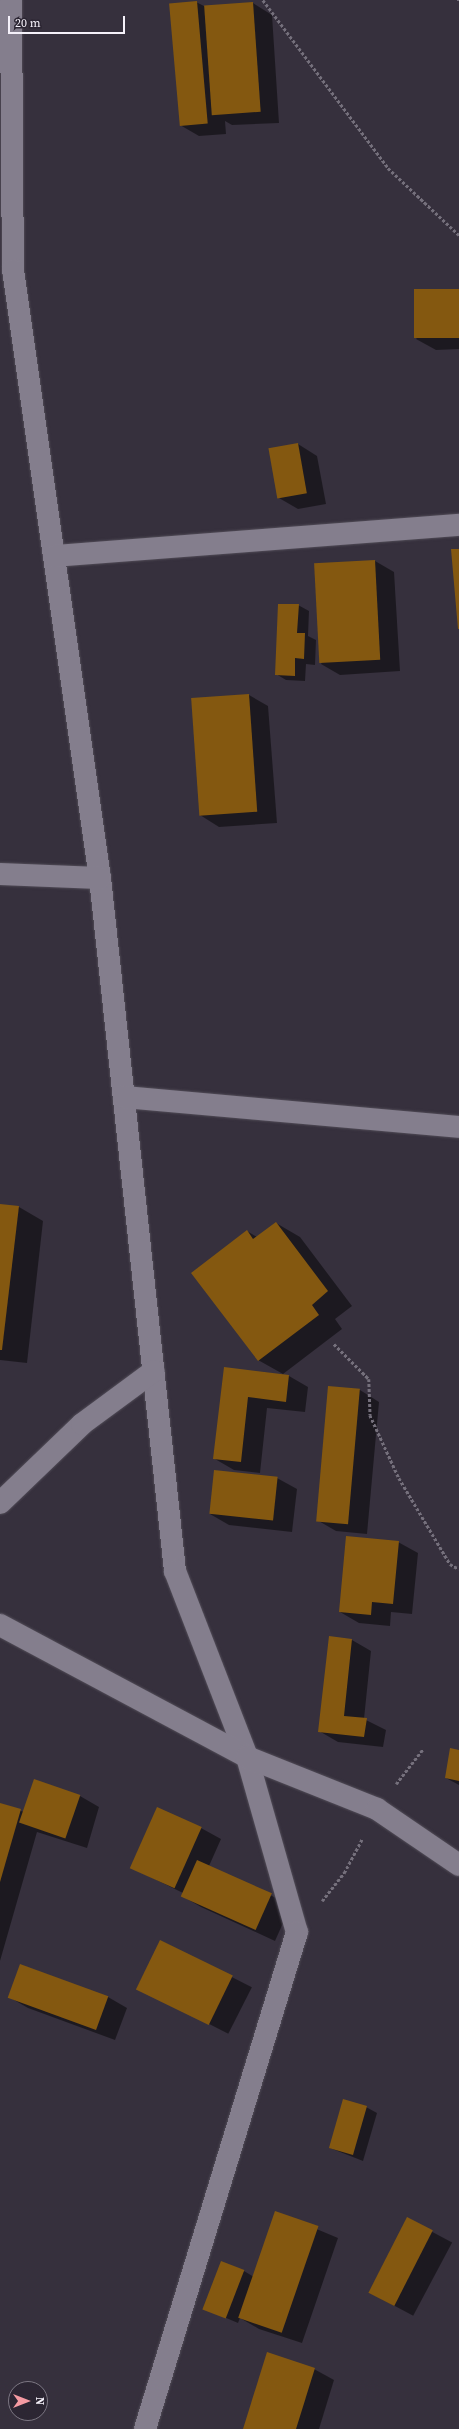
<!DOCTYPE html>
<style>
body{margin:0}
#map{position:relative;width:459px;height:2429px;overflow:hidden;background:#36303d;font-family:"Source Serif 4",serif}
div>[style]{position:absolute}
.shadow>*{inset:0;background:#0007;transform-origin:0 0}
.building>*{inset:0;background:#845810;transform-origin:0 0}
.path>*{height:2.5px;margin-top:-1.25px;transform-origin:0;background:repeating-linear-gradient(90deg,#75707c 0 3px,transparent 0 5px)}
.roads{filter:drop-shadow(0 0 1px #514c57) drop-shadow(0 0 1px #514c57)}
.street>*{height:22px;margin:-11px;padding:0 11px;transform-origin:11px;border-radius:11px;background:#847e8d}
span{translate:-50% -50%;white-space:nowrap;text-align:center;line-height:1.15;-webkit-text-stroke:4px #2c2633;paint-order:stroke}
.north{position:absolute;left:8px;top:2381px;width:40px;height:40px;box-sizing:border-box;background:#2c2633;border:1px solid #7c7783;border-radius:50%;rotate:90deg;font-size:11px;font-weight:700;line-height:16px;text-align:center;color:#f5f1fa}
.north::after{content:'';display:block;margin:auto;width:14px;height:18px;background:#f49aa2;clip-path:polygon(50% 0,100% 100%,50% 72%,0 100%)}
.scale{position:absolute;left:8px;top:16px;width:117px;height:18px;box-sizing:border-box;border:2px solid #f5f1fa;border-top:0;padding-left:5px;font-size:12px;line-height:14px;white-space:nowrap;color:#f5f1fa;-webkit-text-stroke:3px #2c2633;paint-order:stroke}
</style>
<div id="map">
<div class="shadow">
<div style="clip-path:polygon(196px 2px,206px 7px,253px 3px,272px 15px,279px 123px,232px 125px,225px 121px,226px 134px,199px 136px,180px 125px)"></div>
<div style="clip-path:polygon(459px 290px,459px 349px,436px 350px,416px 339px)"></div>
<div style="clip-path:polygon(298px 444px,317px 456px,326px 504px,298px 509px,279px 498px)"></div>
<div style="clip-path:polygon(375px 561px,394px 572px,400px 671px,340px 675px,321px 664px)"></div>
<div style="clip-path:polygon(298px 605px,309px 611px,308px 636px,316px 640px,315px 665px,306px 664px,305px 681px,286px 680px,276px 674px)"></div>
<div style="clip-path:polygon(249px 695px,268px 706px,277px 823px,219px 827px,200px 815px)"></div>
<div style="clip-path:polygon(0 1205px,19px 1207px,43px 1221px,27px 1363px,0 1360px)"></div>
<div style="clip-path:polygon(276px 1223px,300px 1237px,352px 1306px,335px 1319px,342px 1329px,283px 1374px,258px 1360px,247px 1231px,257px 1237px)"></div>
<div style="clip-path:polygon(225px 1369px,289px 1376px,308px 1387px,305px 1412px,267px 1408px,260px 1473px,234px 1470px,215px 1459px)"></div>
<div style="clip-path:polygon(329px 1387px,360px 1390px,379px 1402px,367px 1534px,336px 1531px,317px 1520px)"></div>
<div style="clip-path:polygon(277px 1478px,297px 1489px,292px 1532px,229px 1525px,210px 1514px)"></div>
<div style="clip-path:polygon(398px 1542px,418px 1553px,412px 1614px,391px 1612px,390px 1626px,359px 1623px,340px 1612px)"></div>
<div style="clip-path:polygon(330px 1637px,352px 1640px,371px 1651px,364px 1719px,386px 1730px,383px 1747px,338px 1742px,319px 1731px)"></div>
<div style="clip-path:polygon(459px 1751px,459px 1785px,446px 1778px)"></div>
<div style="clip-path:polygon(34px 1781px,80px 1796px,99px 1807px,87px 1848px,37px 1832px,0 1961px,0 1804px,24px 1812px)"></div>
<div style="clip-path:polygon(201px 1828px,221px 1839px,209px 1866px,291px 1905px,275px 1941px,201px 1907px,182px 1896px,183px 1893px,132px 1868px)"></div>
<div style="left:161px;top:1941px;width:102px;height:52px;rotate:27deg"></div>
<div style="clip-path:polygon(21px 1965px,108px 1997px,127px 2008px,115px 2040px,28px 2008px,9px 1997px)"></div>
<div style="clip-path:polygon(366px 2107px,377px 2113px,363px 2161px,330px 2148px)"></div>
<div style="clip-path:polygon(276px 2212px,338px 2238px,302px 2343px,259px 2329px,240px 2318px,238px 2323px,205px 2309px,244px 2271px,254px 2277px)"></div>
<div style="left:408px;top:2219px;width:50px;height:83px;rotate:28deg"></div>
<div style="clip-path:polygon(314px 2369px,334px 2380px,319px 2429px,245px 2429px)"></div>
</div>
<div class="building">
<div style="left:197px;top:1px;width:123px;height:28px;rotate:85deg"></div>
<div style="left:253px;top:2px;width:110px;height:49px;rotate:86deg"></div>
<div style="left:459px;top:289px;width:49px;height:45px;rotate:90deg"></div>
<div style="left:298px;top:443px;width:51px;height:30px;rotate:80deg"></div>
<div style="clip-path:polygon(451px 549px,459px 549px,459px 629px,458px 629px)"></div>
<div style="left:375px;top:560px;width:100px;height:61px;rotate:87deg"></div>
<div style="clip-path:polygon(278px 604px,299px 604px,297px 633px,305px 633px,304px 659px,295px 658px,295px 676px,275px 675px)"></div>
<div style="left:249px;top:694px;width:118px;height:58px;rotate:86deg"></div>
<div style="clip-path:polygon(0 1204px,19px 1206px,2px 1350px,0 1350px)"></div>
<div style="clip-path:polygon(276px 1222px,328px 1291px,312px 1305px,319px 1315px,258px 1361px,191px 1273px,247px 1230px,253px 1239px)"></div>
<div style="clip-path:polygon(224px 1367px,289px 1375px,286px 1402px,248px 1397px,241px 1462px,213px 1459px)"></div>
<div style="left:328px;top:1386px;width:32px;height:136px;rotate:5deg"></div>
<div style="left:214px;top:1470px;width:64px;height:44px;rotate:6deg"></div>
<div style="clip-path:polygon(346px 1536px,399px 1541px,393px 1604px,372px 1602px,371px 1615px,339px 1612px)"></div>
<div style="clip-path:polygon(329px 1636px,352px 1639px,344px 1716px,367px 1718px,364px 1737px,318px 1732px)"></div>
<div style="clip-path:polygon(450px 1748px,459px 1750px,459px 1781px,445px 1778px)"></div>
<div style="left:34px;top:1779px;width:49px;height:46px;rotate:19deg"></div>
<div style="clip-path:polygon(0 1803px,21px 1809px,0 1882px)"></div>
<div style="left:157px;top:1807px;width:49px;height:67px;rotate:24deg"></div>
<div style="left:197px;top:1860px;width:82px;height:40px;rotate:24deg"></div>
<div style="left:160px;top:1940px;width:81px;height:55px;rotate:26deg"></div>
<div style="left:20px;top:1964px;width:94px;height:36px;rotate:20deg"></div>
<div style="left:343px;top:2099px;width:25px;height:51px;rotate:16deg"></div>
<div style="left:275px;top:2211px;width:46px;height:113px;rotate:19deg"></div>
<div style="left:407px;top:2217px;width:29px;height:85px;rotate:27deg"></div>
<div style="left:221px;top:2261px;width:25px;height:52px;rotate:21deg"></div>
<div style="clip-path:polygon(267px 2352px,315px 2368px,296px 2429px,243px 2429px)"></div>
</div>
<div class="path">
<div style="left:263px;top:0;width:209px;rotate:53.3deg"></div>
<div style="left:388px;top:168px;width:98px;rotate:43.3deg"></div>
<div style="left:457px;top:0;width:2px"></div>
<div style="left:334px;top:1344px;width:49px;rotate:45deg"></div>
<div style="left:369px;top:1379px;width:36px;rotate:88deg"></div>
<div style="left:370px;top:1415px;width:69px;rotate:65.3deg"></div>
<div style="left:399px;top:1478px;width:100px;rotate:59.3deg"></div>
<div style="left:450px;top:1564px;width:10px;rotate:29deg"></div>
<div style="left:396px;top:1784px;width:44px;rotate:-52.4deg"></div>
<div style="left:322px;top:1901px;width:36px;rotate:-52deg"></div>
<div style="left:344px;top:1873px;width:38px;rotate:-62deg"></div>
</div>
<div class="roads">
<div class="street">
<div style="left:11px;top:0;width:270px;rotate:89.6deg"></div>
<div style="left:13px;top:270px;width:614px;rotate:81.86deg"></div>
<div style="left:100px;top:878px;width:697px;rotate:83.82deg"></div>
<div style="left:175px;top:1571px;width:199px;rotate:68.8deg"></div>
<div style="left:247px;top:1757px;width:182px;rotate:74.1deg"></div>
<div style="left:297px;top:1932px;width:520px;rotate:107.01deg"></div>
<div style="left:54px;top:556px;width:406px;rotate:-4.4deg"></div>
<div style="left:0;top:874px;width:100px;rotate:2.3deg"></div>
<div style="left:124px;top:1097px;width:336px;rotate:5.1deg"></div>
<div style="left:0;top:1503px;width:114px;rotate:-43.9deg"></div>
<div style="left:82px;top:1424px;width:89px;rotate:-36.4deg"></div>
<div style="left:0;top:1625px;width:280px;rotate:28.1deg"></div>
<div style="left:247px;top:1757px;width:140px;rotate:21.8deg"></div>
<div style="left:377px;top:1809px;width:99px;rotate:34.3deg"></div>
</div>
</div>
<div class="north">N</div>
<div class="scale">20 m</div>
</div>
